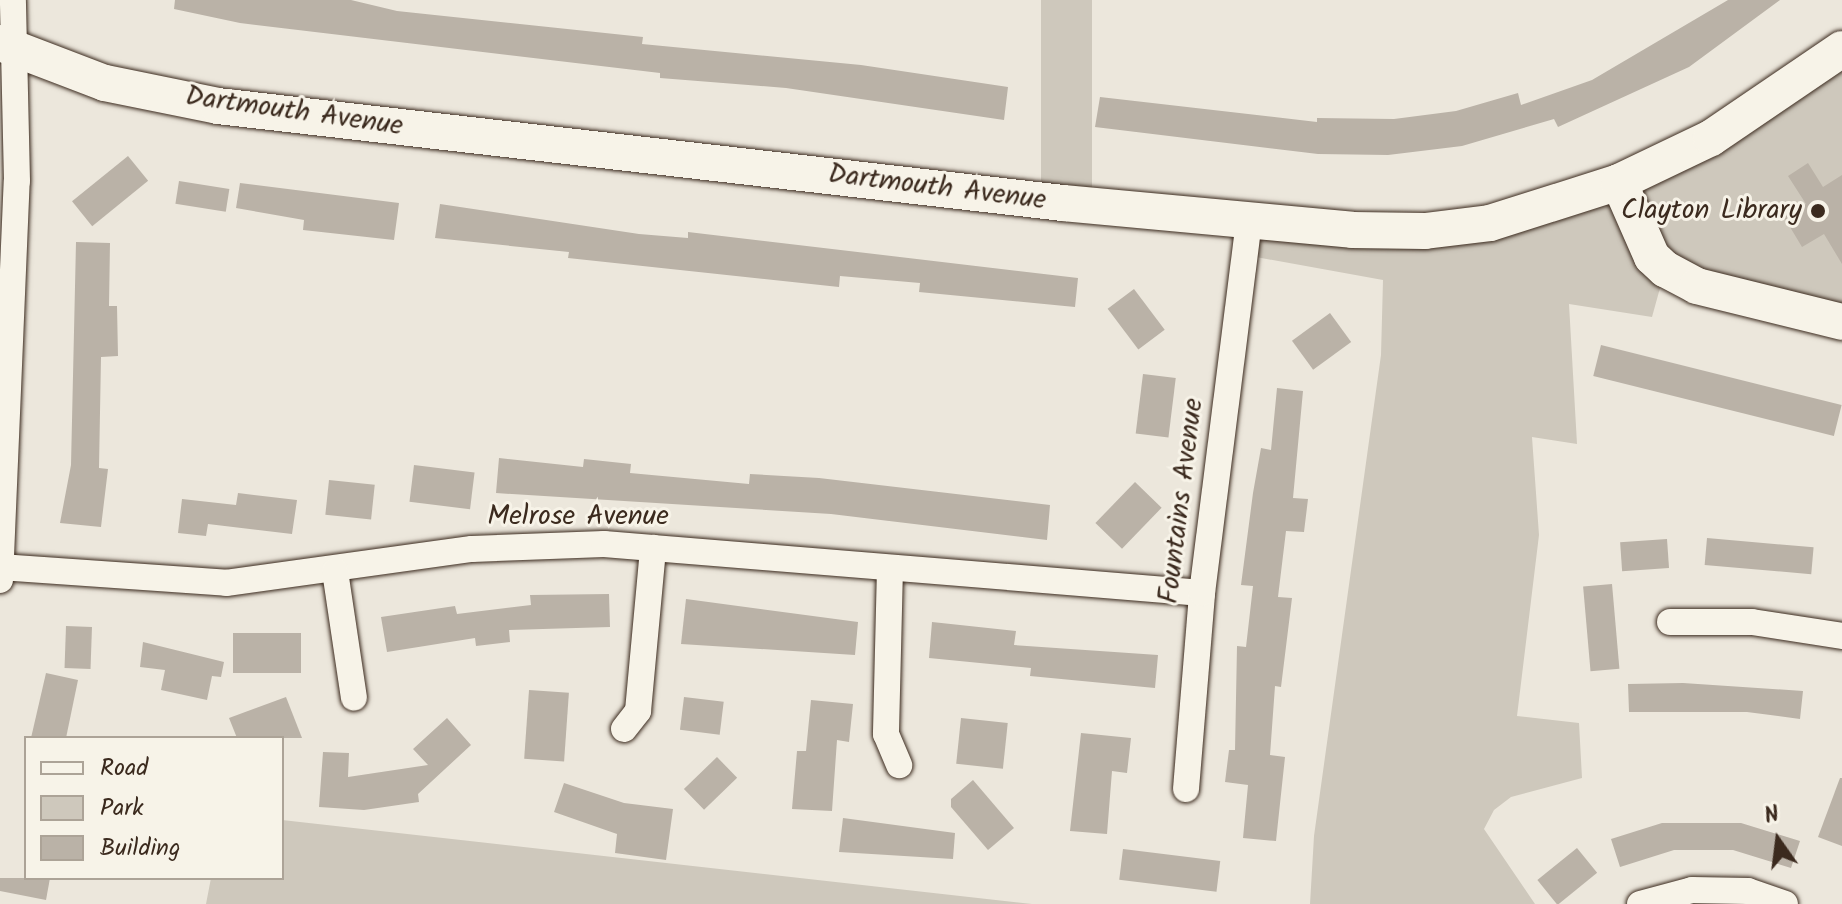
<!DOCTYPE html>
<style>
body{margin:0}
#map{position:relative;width:1842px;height:904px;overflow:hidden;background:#ece7dc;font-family:Kalam,sans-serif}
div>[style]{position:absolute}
.green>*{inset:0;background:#cec8bc;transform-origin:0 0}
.building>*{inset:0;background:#bab2a7;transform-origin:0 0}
.roads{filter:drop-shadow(0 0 2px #3b2a1e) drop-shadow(0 0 2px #3b2a1e)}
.street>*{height:26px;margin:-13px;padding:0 13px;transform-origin:13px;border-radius:13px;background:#f7f3e8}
.secondary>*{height:36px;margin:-18px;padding:0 18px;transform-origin:18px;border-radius:18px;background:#f7f3e8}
.dots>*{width:22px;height:22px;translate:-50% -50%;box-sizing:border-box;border:4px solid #f7f3e8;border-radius:50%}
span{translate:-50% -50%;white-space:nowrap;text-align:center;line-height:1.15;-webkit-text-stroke:6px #f7f3e8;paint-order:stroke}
.street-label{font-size:28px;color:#3b2a1e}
.poi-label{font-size:28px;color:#3b2a1e}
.right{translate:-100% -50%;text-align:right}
.legend{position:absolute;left:24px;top:736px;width:260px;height:144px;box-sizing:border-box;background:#f7f3e8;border:2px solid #aca397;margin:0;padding:10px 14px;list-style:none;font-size:24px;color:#3b2a1e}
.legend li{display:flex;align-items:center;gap:16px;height:40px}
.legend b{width:40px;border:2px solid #aca397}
.north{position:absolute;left:1738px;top:800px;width:80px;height:80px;-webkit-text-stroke:6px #f7f3e8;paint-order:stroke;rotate:346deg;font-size:22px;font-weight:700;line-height:32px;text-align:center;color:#3b2a1e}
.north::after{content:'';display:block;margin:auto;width:28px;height:36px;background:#3b2a1e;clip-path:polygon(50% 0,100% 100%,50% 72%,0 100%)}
</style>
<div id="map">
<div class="green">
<div style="left:1041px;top:0;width:51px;height:193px"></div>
<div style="clip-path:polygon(1842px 49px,1842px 321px,1665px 270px,1652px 317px,1569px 304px,1577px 444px,1532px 437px,1539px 535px,1517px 716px,1579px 723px,1582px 778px,1511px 797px,1494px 810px,1484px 829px,1535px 904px,1310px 904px,1314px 836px,1381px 355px,1383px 280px,1245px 255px,1249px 221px,1352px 230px,1566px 201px)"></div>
<div style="clip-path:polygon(282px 820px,1032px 904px,206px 904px,211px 878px,282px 878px)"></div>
</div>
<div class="building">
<div style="clip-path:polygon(175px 0,351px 0,397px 11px,643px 37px,642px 44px,861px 65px,1008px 87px,1004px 120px,786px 88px,660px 78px,660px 73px,240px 23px,174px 9px)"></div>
<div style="clip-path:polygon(1728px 0,1780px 0,1689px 67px,1558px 127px,1554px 119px,1462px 146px,1388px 155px,1318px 154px,1095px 127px,1100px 97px,1317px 122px,1317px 118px,1394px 119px,1456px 111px,1518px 93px,1521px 105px,1592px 80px)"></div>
<div style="left:128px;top:156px;width:32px;height:72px;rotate:51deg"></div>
<div style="clip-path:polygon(1808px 163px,1823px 187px,1842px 175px,1842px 264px,1824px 234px,1802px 247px,1784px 217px,1806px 204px,1788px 176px)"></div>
<div style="left:179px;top:181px;width:51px;height:23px;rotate:9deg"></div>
<div style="clip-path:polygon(240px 183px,399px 203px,394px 240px,303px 230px,304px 220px,236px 208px)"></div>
<div style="clip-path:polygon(440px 204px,639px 234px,688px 238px,688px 232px,1078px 278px,1075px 307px,919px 292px,920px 283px,840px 276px,839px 287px,568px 258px,569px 252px,435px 238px)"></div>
<div style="clip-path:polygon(76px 242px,110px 243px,109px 306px,117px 306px,118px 356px,101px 357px,99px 468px,108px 469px,101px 527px,60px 523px,71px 465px)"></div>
<div style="left:1134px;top:289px;width:51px;height:33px;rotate:53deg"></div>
<div style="left:1330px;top:313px;width:36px;height:47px;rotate:54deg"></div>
<div style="left:1601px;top:345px;width:248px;height:32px;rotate:14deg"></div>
<div style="left:1143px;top:374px;width:33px;height:60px;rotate:7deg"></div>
<div style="clip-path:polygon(1277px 388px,1303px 391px,1293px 498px,1308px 499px,1304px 532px,1286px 531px,1278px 597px,1292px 598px,1281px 687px,1275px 686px,1270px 755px,1285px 757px,1276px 841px,1243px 838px,1248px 785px,1225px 782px,1229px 750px,1235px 750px,1237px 646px,1246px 647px,1253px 586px,1241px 585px,1253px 493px,1261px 448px,1271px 450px)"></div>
<div style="clip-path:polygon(499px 458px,583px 467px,584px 459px,631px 464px,630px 473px,749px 484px,750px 474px,819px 478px,1050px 505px,1047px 540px,831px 514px,496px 493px)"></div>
<div style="left:414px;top:465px;width:61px;height:37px;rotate:7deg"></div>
<div style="left:329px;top:480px;width:46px;height:35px;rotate:6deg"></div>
<div style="left:1135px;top:482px;width:37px;height:57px;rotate:44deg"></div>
<div style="clip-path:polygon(238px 493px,297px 500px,292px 534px,208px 524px,206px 536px,178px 533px,182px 499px,236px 505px)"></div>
<div style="left:1707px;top:538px;width:107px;height:27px;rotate:5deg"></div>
<div style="left:1667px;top:539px;width:29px;height:47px;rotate:86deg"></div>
<div style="left:1612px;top:584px;width:85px;height:29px;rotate:85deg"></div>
<div style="clip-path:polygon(609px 594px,610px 627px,509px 630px,510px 642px,476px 646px,475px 638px,387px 652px,381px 617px,455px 606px,457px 614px,531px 605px,530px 595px)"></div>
<div style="clip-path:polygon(686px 599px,858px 622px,855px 655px,681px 644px)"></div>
<div style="clip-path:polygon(932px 622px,1016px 631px,1014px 645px,1158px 655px,1155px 688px,1030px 676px,1031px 668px,929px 658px)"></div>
<div style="left:66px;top:626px;width:26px;height:42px;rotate:2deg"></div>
<div style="left:301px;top:633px;width:40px;height:68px;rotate:90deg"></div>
<div style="clip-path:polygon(143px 642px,224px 662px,221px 677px,212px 676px,207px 700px,161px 690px,165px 670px,140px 667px)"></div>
<div style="clip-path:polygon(46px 673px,78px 680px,66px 738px,31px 738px)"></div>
<div style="clip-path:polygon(1683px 683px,1803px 691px,1800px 719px,1747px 712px,1629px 712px,1628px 684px)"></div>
<div style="left:529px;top:690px;width:40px;height:69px;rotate:4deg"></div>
<div style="clip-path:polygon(286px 697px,302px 738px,237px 738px,229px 718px)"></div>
<div style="left:684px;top:697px;width:40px;height:33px;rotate:7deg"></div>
<div style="clip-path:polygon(811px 700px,853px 704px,849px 742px,837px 740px,832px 811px,792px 809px,797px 751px,806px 751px)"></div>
<div style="clip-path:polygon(447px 718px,471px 745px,418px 794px,419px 802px,364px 810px,319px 807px,323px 752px,349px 753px,348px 777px,428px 765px,413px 749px)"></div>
<div style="left:961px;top:718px;width:47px;height:46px;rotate:6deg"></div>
<div style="clip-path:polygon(1081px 733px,1131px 738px,1127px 773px,1112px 771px,1107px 834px,1070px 831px)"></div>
<div style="left:717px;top:757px;width:29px;height:46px;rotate:46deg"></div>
<div style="clip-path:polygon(1840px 778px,1842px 778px,1842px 846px,1818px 837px)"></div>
<div style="clip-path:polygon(973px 780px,1014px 828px,988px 850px,951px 807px,951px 799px)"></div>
<div style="clip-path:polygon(564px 783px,624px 803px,673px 809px,666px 860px,615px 853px,617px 834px,554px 812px)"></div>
<div style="clip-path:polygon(843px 818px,955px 833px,953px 859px,839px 852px)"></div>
<div style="clip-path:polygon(1662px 823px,1741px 823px,1800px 841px,1791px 868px,1733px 850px,1674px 850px,1620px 867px,1611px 839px)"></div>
<div style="left:1577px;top:848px;width:32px;height:51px;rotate:51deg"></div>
<div style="left:1123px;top:849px;width:98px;height:31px;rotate:7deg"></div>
<div style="clip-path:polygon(0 878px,50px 878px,46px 900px,0 891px)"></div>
</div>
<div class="roads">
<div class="street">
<div style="left:0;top:567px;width:227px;rotate:4deg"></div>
<div style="left:226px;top:583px;width:248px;rotate:-7.9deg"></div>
<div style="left:472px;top:549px;width:132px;rotate:-2.2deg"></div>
<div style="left:604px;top:544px;width:600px;rotate:4.68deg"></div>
<div style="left:890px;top:568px;width:166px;rotate:91.4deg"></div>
<div style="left:886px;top:734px;width:34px;rotate:67deg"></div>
<div style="left:335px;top:571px;width:128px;rotate:81.5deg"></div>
<div style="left:0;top:580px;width:399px;rotate:-87.6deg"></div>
<div style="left:17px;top:181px;width:181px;rotate:-91.3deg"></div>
<div style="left:1670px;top:622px;width:82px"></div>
<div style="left:1752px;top:622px;width:91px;rotate:8.8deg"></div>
<div style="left:624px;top:729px;width:23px;rotate:-52deg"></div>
<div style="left:638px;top:711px;width:164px;rotate:-84.7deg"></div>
<div style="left:1186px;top:789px;width:197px;rotate:-85.3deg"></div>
<div style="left:1202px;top:593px;width:375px;rotate:-82.8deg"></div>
<div style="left:1640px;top:904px;width:54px;rotate:-15.1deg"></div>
<div style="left:1692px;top:890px;width:56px;rotate:1deg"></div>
<div style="left:1748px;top:891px;width:39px;rotate:19deg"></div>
</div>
<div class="secondary">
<div style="left:0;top:43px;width:112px;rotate:20.9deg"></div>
<div style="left:105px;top:83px;width:115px;rotate:11.5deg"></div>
<div style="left:218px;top:106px;width:851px;rotate:6.55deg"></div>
<div style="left:1063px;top:203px;width:290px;rotate:5.3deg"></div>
<div style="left:1352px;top:230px;width:73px;rotate:0.8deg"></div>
<div style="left:1425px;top:231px;width:65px;rotate:-7deg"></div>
<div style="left:1490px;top:223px;width:135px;rotate:-17.6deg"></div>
<div style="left:1619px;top:182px;width:102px;rotate:-25.6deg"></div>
<div style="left:1711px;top:138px;width:158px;rotate:-34.2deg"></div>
<div style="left:1619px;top:182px;width:82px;rotate:66.3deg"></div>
<div style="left:1652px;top:257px;width:18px;rotate:43deg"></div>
<div style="left:1665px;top:269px;width:36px;rotate:28deg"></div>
<div style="left:1697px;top:286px;width:149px;rotate:13.9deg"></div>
</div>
</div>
<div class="dots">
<div style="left:1818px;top:211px;background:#3b2a1e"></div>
</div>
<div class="street-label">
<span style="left:294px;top:112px;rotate:8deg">Dartmouth Avenue</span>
<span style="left:937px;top:188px;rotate:7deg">Dartmouth Avenue</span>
<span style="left:1182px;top:501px;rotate:-83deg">Fountains Avenue</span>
<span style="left:578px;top:517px">Melrose Avenue</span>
</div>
<div class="poi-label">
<span class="right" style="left:1802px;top:211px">Clayton Library</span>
</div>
<ul class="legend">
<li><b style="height:10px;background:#f7f3e8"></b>Road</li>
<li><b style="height:22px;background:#cec8bc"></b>Park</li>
<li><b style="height:22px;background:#bab2a7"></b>Building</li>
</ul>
<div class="north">N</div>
</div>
